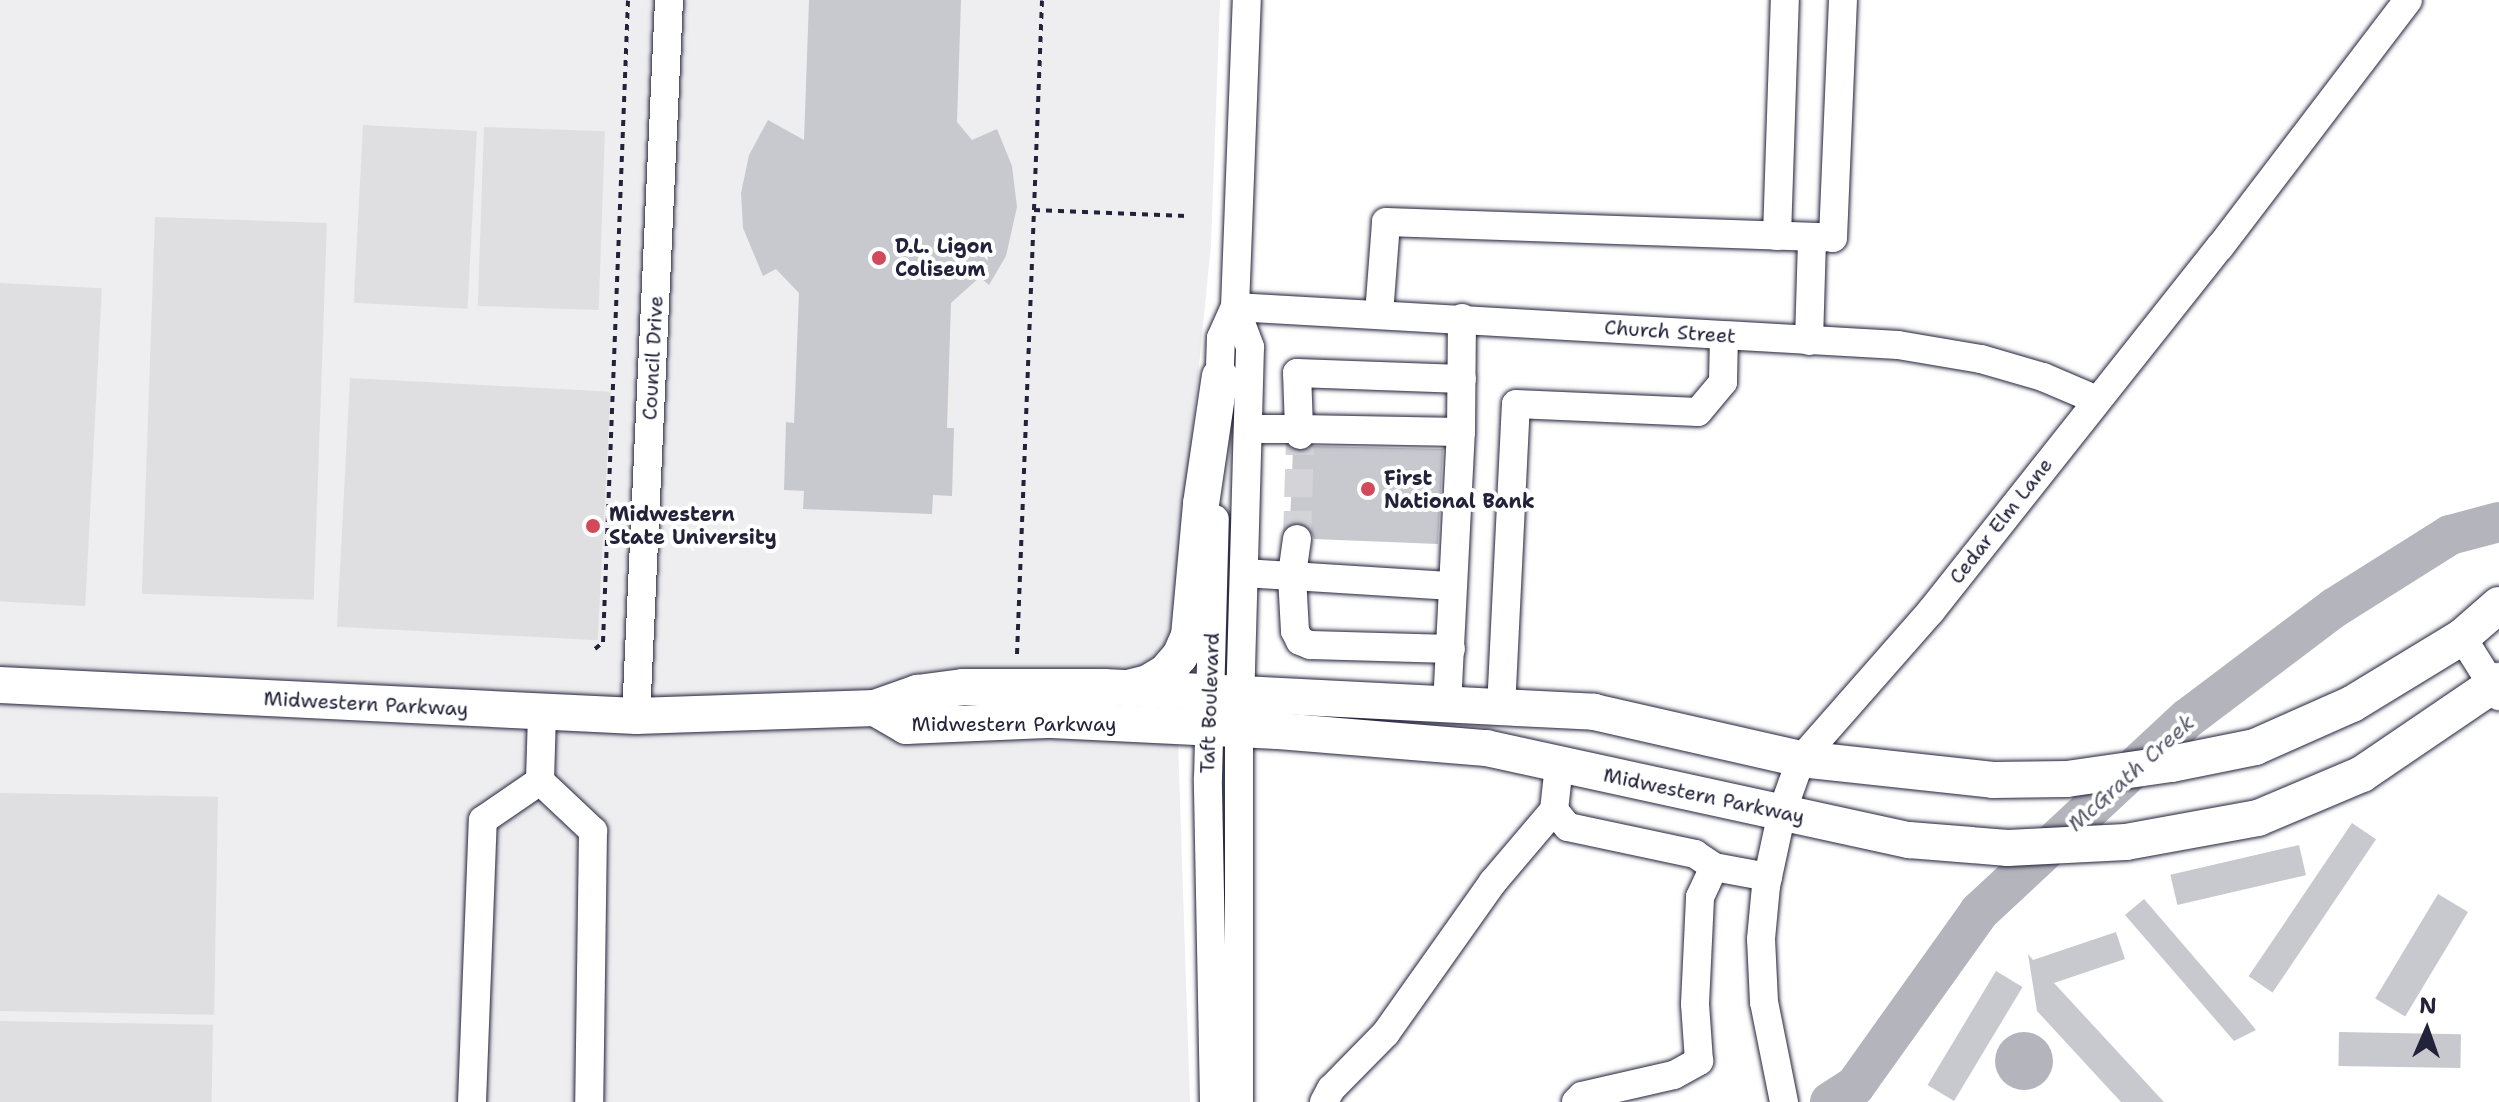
<!DOCTYPE html>
<style>
body{margin:0}
#map{position:relative;width:2499px;height:1102px;overflow:hidden;background:#fff;font-family:"Shantell Sans",sans-serif}
div>[style]{position:absolute}
.built>*{inset:0;background:#eeeef1}
.green>*{inset:0;background:#dfdfe2;transform-origin:0 0}
.water>*{inset:0;background:#b4b4bc}
.round{border-radius:50%}
.river>*{height:40px;margin:-20px;padding:0 20px;transform-origin:20px;border-radius:20px;background:#b4b4bc}
.building>*{inset:0;background:#c8c8cf;transform-origin:0 0}
.minor-tunnel>*{height:28px;margin-top:-14px;transform-origin:0;background:repeating-linear-gradient(90deg,#d3d3d8 0 28px,transparent 0 42px)}
.path>*{height:4px;margin-top:-2px;transform-origin:0;background:repeating-linear-gradient(90deg,#22223b 0 6px,transparent 0 12px)}
.roads{filter:drop-shadow(0 0 2px #22223b) drop-shadow(0 0 2px #22223b)}
.minor>*{height:28px;margin:-14px;padding:0 14px;transform-origin:14px;border-radius:14px;background:#fff}
.major>*{height:36px;margin:-18px;padding:0 18px;transform-origin:18px;border-radius:18px;background:#fff}
.dots>*{width:22px;height:22px;translate:-50% -50%;box-sizing:border-box;border:4px solid #fff;border-radius:50%}
span{translate:-50% -50%;white-space:nowrap;text-align:center;line-height:1.15;-webkit-text-stroke:8px #fff;paint-order:stroke}
.poi-label{font-size:20px;color:#22223b;font-weight:700}
.left{translate:0 -50%;text-align:left}
.street-label{font-size:20px;color:#22223b}
.water-label{font-size:22px;color:#5c5c6f;font-style:italic}
.north{position:absolute;left:2387px;top:990px;width:80px;height:80px;-webkit-text-stroke:6px #fff;paint-order:stroke;rotate:2deg;font-size:22px;font-weight:700;line-height:32px;text-align:center;color:#22223b}
.north::after{content:'';display:block;margin:auto;width:28px;height:36px;background:#22223b;clip-path:polygon(50% 0,100% 100%,50% 72%,0 100%)}
</style>
<div id="map">
<div class="built">
<div style="clip-path:polygon(0 0,1220px 0,1211px 245px,1189px 466px,1178px 741px,1190px 1102px,0 1102px)"></div>
</div>
<div class="green">
<div style="left:363px;top:125px;width:114px;height:178px;rotate:3deg"></div>
<div style="left:484px;top:127px;width:121px;height:179px;rotate:2deg"></div>
<div style="left:155px;top:217px;width:172px;height:377px;rotate:2deg"></div>
<div style="left:0;top:283px;width:102px;height:318px;rotate:3deg"></div>
<div style="left:350px;top:378px;width:261px;height:249px;rotate:3deg"></div>
<div style="left:0;top:793px;width:218px;height:218px;rotate:1deg"></div>
<div style="left:0;top:1021px;width:213px;height:81px;rotate:1deg"></div>
</div>
<div class="water">
<div class="round" style="left:1995px;top:1032px;width:58px;height:58px"></div>
</div>
<div class="river">
<div style="left:1830px;top:1102px;width:30px;rotate:-33deg"></div>
<div style="left:1855px;top:1086px;width:214px;rotate:-54.5deg"></div>
<div style="left:1979px;top:912px;width:285px;rotate:-42.9deg"></div>
<div style="left:2188px;top:718px;width:183px;rotate:-37deg"></div>
<div style="left:2334px;top:608px;width:137px;rotate:-32.2deg"></div>
<div style="left:2450px;top:535px;width:51px;rotate:-14.9deg"></div>
</div>
<div class="building">
<div style="clip-path:polygon(809px 0,961px 0,957px 122px,972px 140px,997px 129px,1012px 166px,1017px 207px,1006px 256px,989px 285px,980px 277px,951px 303px,947px 428px,954px 428px,952px 496px,933px 495px,932px 514px,803px 509px,804px 491px,784px 490px,786px 422px,794px 423px,799px 293px,776px 269px,763px 276px,743px 228px,741px 193px,749px 155px,768px 120px,804px 140px)"></div>
<div style="clip-path:polygon(1312px 446px,1443px 449px,1438px 544px,1314px 539px,1307px 525px,1290px 523px,1293px 450px,1304px 452px)"></div>
<div style="left:2352px;top:823px;width:29px;height:185px;rotate:34deg"></div>
<div style="left:2299px;top:845px;width:31px;height:132px;rotate:77deg"></div>
<div style="left:2438px;top:894px;width:35px;height:122px;rotate:31deg"></div>
<div style="clip-path:polygon(2144px 899px,2243px 1014px,2256px 1030px,2234px 1041px,2125px 915px)"></div>
<div style="clip-path:polygon(2116px 932px,2125px 959px,2054px 983px,2164px 1102px,2121px 1102px,2037px 1011px,2028px 954px,2033px 960px)"></div>
<div style="left:1996px;top:971px;width:31px;height:133px;rotate:31deg"></div>
<div style="left:2339px;top:1032px;width:122px;height:34px;rotate:1deg"></div>
</div>
<div class="minor-tunnel">
<div style="left:1297px;top:539px;width:104px;rotate:-88.3deg"></div>
</div>
<div class="path">
<div style="left:1034px;top:210px;width:152px;rotate:2.3deg"></div>
<div style="left:595px;top:649px;width:11px;rotate:-41deg"></div>
<div style="left:603px;top:642px;width:642px;rotate:-87.77deg"></div>
<div style="left:1017px;top:654px;width:654px;rotate:-87.81deg"></div>
</div>
<div class="roads">
<div class="minor">
<div style="left:1777px;top:236px;width:236px;rotate:-88.1deg"></div>
<div style="left:1235px;top:307px;width:664px;rotate:3.28deg"></div>
<div style="left:1898px;top:345px;width:84px;rotate:9.6deg"></div>
<div style="left:1981px;top:359px;width:65px;rotate:16.2deg"></div>
<div style="left:2043px;top:377px;width:59px;rotate:23.1deg"></div>
<div style="left:1235px;top:307px;width:43px;rotate:69.4deg"></div>
<div style="left:1250px;top:347px;width:399px;rotate:91.6deg"></div>
<div style="left:1239px;top:746px;width:356px;rotate:90deg"></div>
<div style="left:1379px;top:314px;width:92px;rotate:-85.6deg"></div>
<div style="left:1386px;top:222px;width:447px;rotate:2deg"></div>
<div style="left:1833px;top:238px;width:238px;rotate:-87.6deg"></div>
<div style="left:1809px;top:341px;width:104px;rotate:-88.3deg"></div>
<div style="left:1219px;top:397px;width:59px;rotate:-88.1deg"></div>
<div style="left:1221px;top:338px;width:34px;rotate:-66deg"></div>
<div style="left:1235px;top:307px;width:307px;rotate:-87.8deg"></div>
<div style="left:1249px;top:429px;width:50px"></div>
<div style="left:1299px;top:429px;width:56px;rotate:-92deg"></div>
<div style="left:1297px;top:373px;width:165px;rotate:2.1deg"></div>
<div style="left:1300px;top:435px;width:6px;rotate:-99deg"></div>
<div style="left:1299px;top:429px;width:162px;rotate:1.1deg"></div>
<div style="left:1297px;top:539px;width:37px;rotate:98deg"></div>
<div style="left:1292px;top:576px;width:55px;rotate:86.9deg"></div>
<div style="left:1295px;top:631px;width:11px;rotate:63deg"></div>
<div style="left:1300px;top:641px;width:11px;rotate:22deg"></div>
<div style="left:1310px;top:645px;width:141px;rotate:1.6deg"></div>
<div style="left:1244px;top:573px;width:209px;rotate:3.6deg"></div>
<div style="left:2462px;top:637px;width:70px;rotate:57.9deg"></div>
<div style="left:1447px;top:706px;width:274px;rotate:-87.1deg"></div>
<div style="left:1461px;top:432px;width:114px;rotate:-89.5deg"></div>
<div style="left:1501px;top:709px;width:305px;rotate:-87.2deg"></div>
<div style="left:1516px;top:404px;width:182px;rotate:2.5deg"></div>
<div style="left:1698px;top:412px;width:39px;rotate:-50deg"></div>
<div style="left:1723px;top:382px;width:46px;rotate:-88.8deg"></div>
<div style="left:636px;top:716px;width:717px;rotate:-87.36deg"></div>
<div style="left:1559px;top:765px;width:45px;rotate:96.3deg"></div>
<div style="left:1554px;top:810px;width:22px;rotate:51deg"></div>
<div style="left:1568px;top:827px;width:130px;rotate:12deg"></div>
<div style="left:1695px;top:854px;width:23px;rotate:34deg"></div>
<div style="left:540px;top:781px;width:73px;rotate:43.3deg"></div>
<div style="left:593px;top:831px;width:271px;rotate:90.8deg"></div>
<div style="left:472px;top:1102px;width:282px;rotate:-87.8deg"></div>
<div style="left:483px;top:820px;width:69px;rotate:-34.4deg"></div>
<div style="left:540px;top:781px;width:68px;rotate:-88.3deg"></div>
<div style="left:1214px;top:1102px;width:324px;rotate:-91.1deg"></div>
<div style="left:1208px;top:778px;width:259px;rotate:-88.5deg"></div>
<div style="left:1324px;top:1102px;width:15px;rotate:-62deg"></div>
<div style="left:1331px;top:1089px;width:78px;rotate:-45.5deg"></div>
<div style="left:1386px;top:1033px;width:185px;rotate:-54.7deg"></div>
<div style="left:1493px;top:882px;width:94px;rotate:-49.7deg"></div>
<div style="left:1576px;top:1102px;width:8px;rotate:-45deg"></div>
<div style="left:1582px;top:1096px;width:94px;rotate:-12.9deg"></div>
<div style="left:1674px;top:1075px;width:29px;rotate:-29deg"></div>
<div style="left:1699px;top:1061px;width:57px;rotate:-94deg"></div>
<div style="left:1695px;top:1004px;width:107px;rotate:-87.3deg"></div>
<div style="left:1700px;top:897px;width:33px;rotate:-65deg"></div>
<div style="left:1714px;top:867px;width:55px;rotate:10.5deg"></div>
<div style="left:1784px;top:1102px;width:102px;rotate:-101.3deg"></div>
<div style="left:1764px;top:1002px;width:63px;rotate:-92.7deg"></div>
<div style="left:1761px;top:939px;width:53px;rotate:-84.6deg"></div>
<div style="left:1766px;top:886px;width:76px;rotate:-77.8deg"></div>
<div style="left:1782px;top:812px;width:56px;rotate:-70.3deg"></div>
<div style="left:1801px;top:759px;width:197px;rotate:-48.7deg"></div>
<div style="left:1931px;top:611px;width:465px;rotate:-51.6deg"></div>
<div style="left:2220px;top:247px;width:310px;rotate:-52.7deg"></div>
</div>
<div class="major">
<div style="left:0;top:685px;width:637px;rotate:2.79deg"></div>
<div style="left:636px;top:716px;width:239px;rotate:-1.9deg"></div>
<div style="left:875px;top:708px;width:45px;rotate:-19.7deg"></div>
<div style="left:917px;top:693px;width:46px;rotate:-7.4deg"></div>
<div style="left:963px;top:687px;width:141px"></div>
<div style="left:1104px;top:687px;width:491px;rotate:2.9deg"></div>
<div style="left:1594px;top:712px;width:212px;rotate:12.8deg"></div>
<div style="left:1801px;top:759px;width:193px;rotate:6.2deg"></div>
<div style="left:1993px;top:780px;width:74px;rotate:-0.8deg"></div>
<div style="left:2067px;top:779px;width:105px;rotate:-8.2deg"></div>
<div style="left:2171px;top:764px;width:86px;rotate:-11.4deg"></div>
<div style="left:2255px;top:747px;width:106px;rotate:-23.9deg"></div>
<div style="left:2352px;top:704px;width:129px;rotate:-31.3deg"></div>
<div style="left:2462px;top:637px;width:49px;rotate:-40.9deg"></div>
<div style="left:1128px;top:688px;width:21px;rotate:-14deg"></div>
<div style="left:1148px;top:683px;width:21px;rotate:-31deg"></div>
<div style="left:1166px;top:672px;width:21px;rotate:-49deg"></div>
<div style="left:1180px;top:656px;width:22px;rotate:-66deg"></div>
<div style="left:1189px;top:636px;width:133px;rotate:-84.8deg"></div>
<div style="left:1201px;top:504px;width:129px;rotate:-81.6deg"></div>
<div style="left:875px;top:708px;width:36px;rotate:30deg"></div>
<div style="left:906px;top:726px;width:146px;rotate:-2.4deg"></div>
<div style="left:1052px;top:720px;width:226px;rotate:2.8deg"></div>
<div style="left:1278px;top:731px;width:209px;rotate:4.7deg"></div>
<div style="left:1486px;top:748px;width:433px;rotate:12.3deg"></div>
<div style="left:1909px;top:840px;width:99px;rotate:4.6deg"></div>
<div style="left:2008px;top:848px;width:118px;rotate:-2.9deg"></div>
<div style="left:2126px;top:842px;width:134px;rotate:-10.3deg"></div>
<div style="left:2258px;top:818px;width:113px;rotate:-22.9deg"></div>
<div style="left:2362px;top:774px;width:166px;rotate:-34.2deg"></div>
</div>
</div>
<div class="dots">
<div style="left:879px;top:258px;background:#d1495b"></div>
<div style="left:1368px;top:489px;background:#d1495b"></div>
<div style="left:593px;top:526px;background:#d1495b"></div>
</div>
<div class="poi-label">
<span class="left" style="left:895px;top:258px">D.L. Ligon<br>Coliseum</span>
<span class="left" style="left:1384px;top:490px">First<br>National Bank</span>
<span class="left" style="left:609px;top:526px">Midwestern<br>State University</span>
</div>
<div class="street-label">
<span style="left:1670px;top:332px;rotate:4deg">Church Street</span>
<span style="left:653px;top:358px;rotate:-87deg">Council Drive</span>
<span style="left:2001px;top:521px;rotate:-52deg">Cedar Elm Lane</span>
<span style="left:1210px;top:703px;rotate:-88deg">Taft Boulevard</span>
<span style="left:366px;top:704px;rotate:3deg">Midwestern Parkway</span>
<span style="left:1014px;top:724px">Midwestern Parkway</span>
<span style="left:1704px;top:796px;rotate:12deg">Midwestern Parkway</span>
</div>
<div class="water-label">
<span style="left:2131px;top:773px;rotate:-42deg">McGrath Creek</span>
</div>
<div class="north">N</div>
</div>
